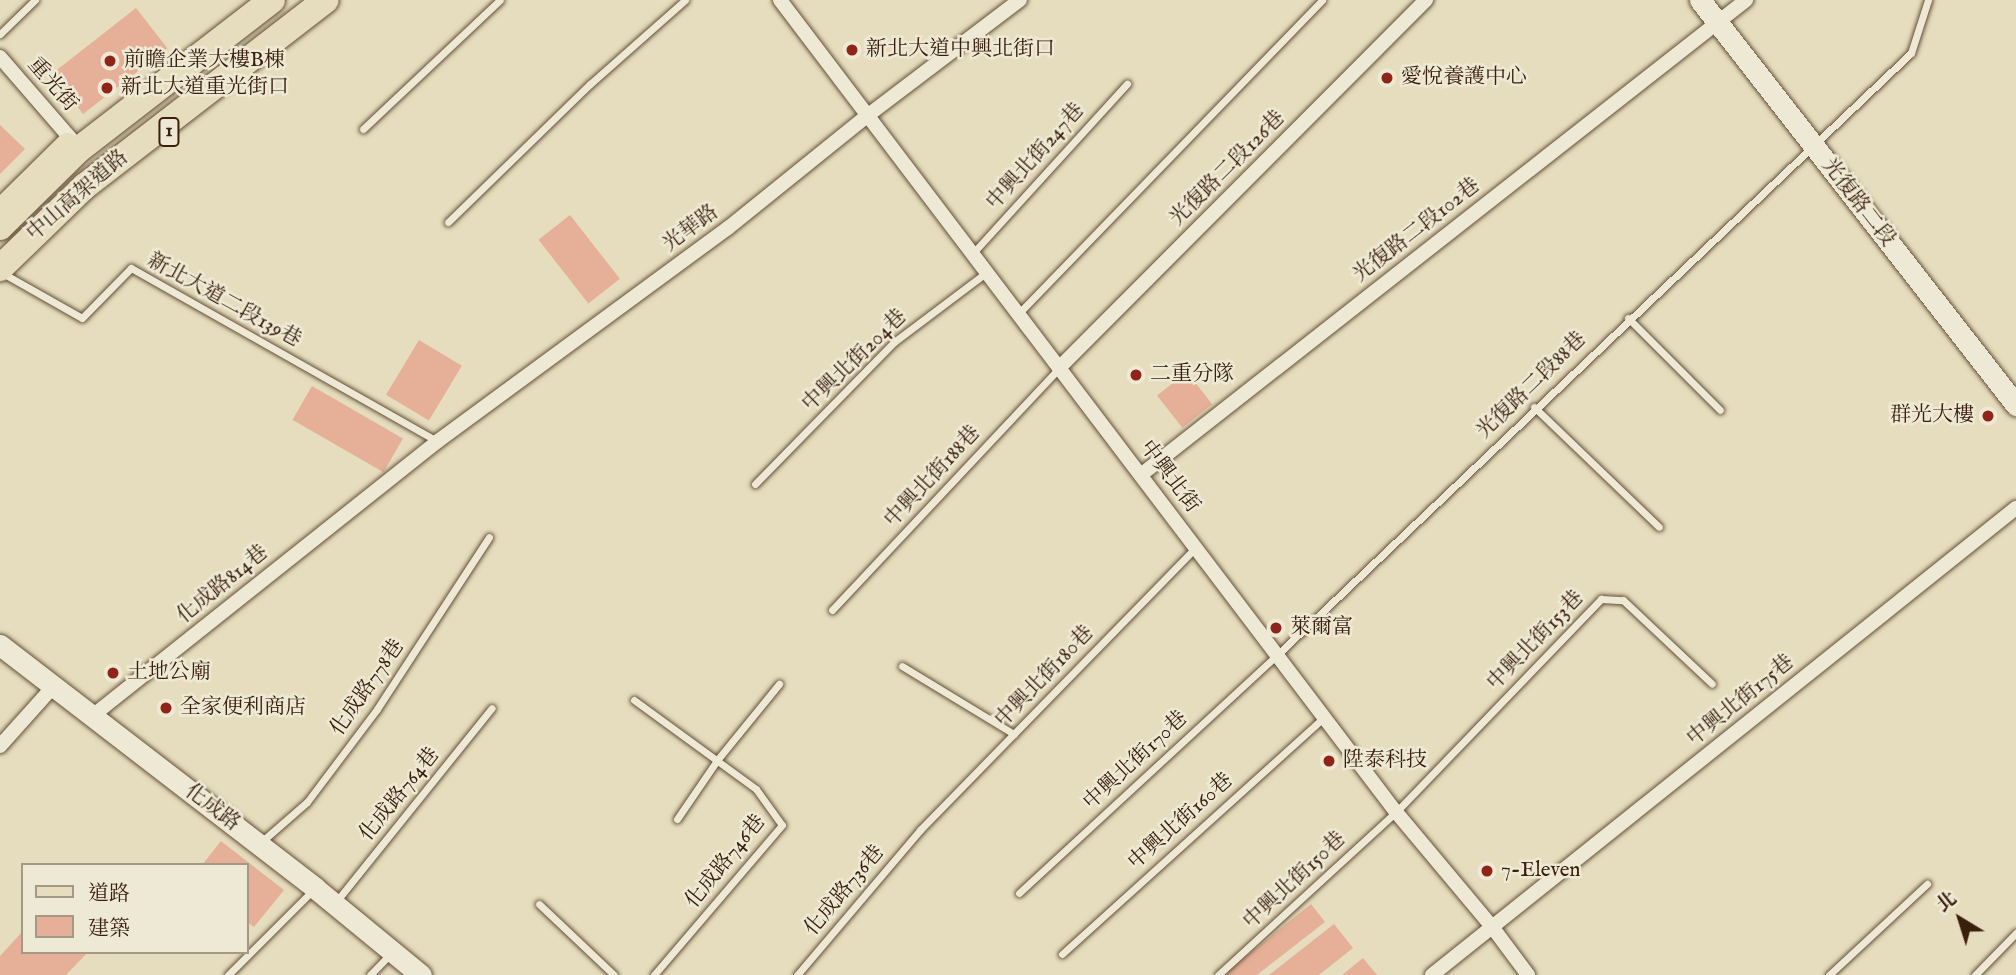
<!DOCTYPE html>
<meta charset="utf-8">
<style>
body{margin:0}
#map{position:relative;width:2016px;height:975px;overflow:hidden;background:#e5ddbd;font-family:"IM FELL English","Noto Serif TC",serif}
div>[style]{position:absolute}
.building>*{inset:0;background:#e5b097;transform-origin:0 0}
.roads{filter:drop-shadow(0 0 2px #654f38) drop-shadow(0 0 2px #654f38)}
.lane>*{height:7px;margin:-3.5px;padding:0 3.5px;transform-origin:3.5px;border-radius:3.5px;background:#eee9d4}
.street>*{height:14px;margin:-7px;padding:0 7px;transform-origin:7px;border-radius:7px;background:#eee9d4}
.secondary>*{height:21px;margin:-10.5px;padding:0 10.5px;transform-origin:10.5px;border-radius:10.5px;background:#eee9d4}
.primary>*{height:23px;margin:-11.5px;padding:0 11.5px;transform-origin:11.5px;border-radius:11.5px;background:#e5ddbd}
.highway>*{height:26px;margin:-13px;padding:0 13px;transform-origin:13px;border-radius:13px;background:#e5ddbd}
.dots>*{width:19px;height:19px;translate:-50% -50%;box-sizing:border-box;border:4px solid #eee9d4;border-radius:50%}
span{translate:-50% -50%;white-space:nowrap;text-align:center;line-height:1.15;-webkit-text-stroke:5px #eee9d4;paint-order:stroke}
.shield-label span{padding:2px 5px;background:#eee9d4;border:2px solid;border-radius:5px;-webkit-text-stroke-width:0}
.shield-label{font-size:19px;color:#3a200c;font-weight:700}
.poi-label{font-size:21px;color:#3a200c}
.left{translate:0 -50%;text-align:left}
.right{translate:-100% -50%;text-align:right}
.street-label{font-size:21px;color:#3a200c}
.legend{position:absolute;left:21px;top:863px;width:228px;height:91px;box-sizing:border-box;background:#eee9d4;border:2px solid #a69984;margin:0;padding:9px 12px;list-style:none;font-size:21px;color:#3a200c}
.legend li{display:flex;align-items:center;gap:14px;height:35px}
.legend b{width:35px;border:2px solid #a69984}
.north{position:absolute;left:1925px;top:884px;width:70px;height:70px;-webkit-text-stroke:5px #eee9d4;paint-order:stroke;rotate:322deg;font-size:19px;font-weight:700;line-height:28px;text-align:center;color:#3a200c}
.north::after{content:'';display:block;margin:auto;width:24px;height:32px;background:#3a200c;clip-path:polygon(50% 0,100% 100%,50% 72%,0 100%)}
</style>
<div id="map">
<div class="building">
<div style="left:136px;top:8px;width:51px;height:107px;rotate:52deg"></div>
<div style="clip-path:polygon(0 125px,25px 149px,0 174px)"></div>
<div style="left:570px;top:215px;width:81px;height:40px;rotate:52deg"></div>
<div style="left:419px;top:340px;width:50px;height:64px;rotate:31deg"></div>
<div style="left:1187px;top:372px;width:41px;height:38px;rotate:52deg"></div>
<div style="left:312px;top:386px;width:105px;height:39px;rotate:30deg"></div>
<div style="clip-path:polygon(221px 841px,284px 890px,254px 927px,247px 922px,247px 865px,202px 865px)"></div>
<div style="clip-path:polygon(1311px 904px,1325px 922px,1257px 975px,1223px 975px)"></div>
<div style="clip-path:polygon(1334px 924px,1353px 948px,1319px 975px,1269px 975px)"></div>
<div style="clip-path:polygon(23px 931px,23px 952px,88px 952px,66px 975px,0 975px,0 956px)"></div>
<div style="clip-path:polygon(1363px 958px,1377px 975px,1342px 975px)"></div>
</div>
<div class="roads">
<div class="lane">
<div style="left:0;top:34px;width:49px;rotate:-44.2deg"></div>
<div style="left:363px;top:129px;width:188px;rotate:-43.3deg"></div>
<div style="left:448px;top:222px;width:198px;rotate:-44.2deg"></div>
<div style="left:590px;top:84px;width:127px;rotate:-41.5deg"></div>
<div style="left:973px;top:253px;width:229px;rotate:-47.7deg"></div>
<div style="left:6px;top:275px;width:87px;rotate:29.5deg"></div>
<div style="left:82px;top:318px;width:70px;rotate:-45.6deg"></div>
<div style="left:131px;top:268px;width:352px;rotate:29.5deg"></div>
<div style="left:1018px;top:314px;width:437px;rotate:-45.9deg"></div>
<div style="left:1628px;top:318px;width:130px;rotate:45deg"></div>
<div style="left:1534px;top:407px;width:173px;rotate:43.8deg"></div>
<div style="left:755px;top:484px;width:199px;rotate:-45.6deg"></div>
<div style="left:894px;top:342px;width:116px;rotate:-37deg"></div>
<div style="left:832px;top:610px;width:332px;rotate:-46.8deg"></div>
<div style="left:902px;top:666px;width:131px;rotate:31.3deg"></div>
<div style="left:634px;top:700px;width:151px;rotate:36.1deg"></div>
<div style="left:756px;top:789px;width:44px;rotate:54.2deg"></div>
<div style="left:782px;top:825px;width:197px;rotate:130.5deg"></div>
<div style="left:677px;top:819px;width:73px;rotate:-55.7deg"></div>
<div style="left:718px;top:759px;width:97px;rotate:-50.9deg"></div>
<div style="left:260px;top:843px;width:62px;rotate:-41.1deg"></div>
<div style="left:307px;top:802px;width:116px;rotate:-53deg"></div>
<div style="left:377px;top:709px;width:205px;rotate:-56.9deg"></div>
<div style="left:1019px;top:893px;width:351px;rotate:-42.7deg"></div>
<div style="left:1277px;top:655px;width:874px;rotate:-43.52deg"></div>
<div style="left:1911px;top:53px;width:56px;rotate:-72.2deg"></div>
<div style="left:335px;top:903px;width:250px;rotate:-51.2deg"></div>
<div style="left:539px;top:904px;width:103px;rotate:43.4deg"></div>
<div style="left:1062px;top:954px;width:353px;rotate:-42.1deg"></div>
<div style="left:228px;top:975px;width:119px;rotate:-45deg"></div>
<div style="left:370px;top:975px;width:29px;rotate:-46deg"></div>
<div style="left:797px;top:975px;width:190px;rotate:-49.7deg"></div>
<div style="left:920px;top:830px;width:394px;rotate:-45.7deg"></div>
<div style="left:1218px;top:975px;width:241px;rotate:-42.5deg"></div>
<div style="left:1396px;top:812px;width:296px;rotate:-46.1deg"></div>
<div style="left:1601px;top:599px;width:22px;rotate:3deg"></div>
<div style="left:1623px;top:600px;width:122px;rotate:43.3deg"></div>
<div style="left:1829px;top:975px;width:134px;rotate:-42.9deg"></div>
<div style="left:1975px;top:975px;width:59px;rotate:-45.7deg"></div>
</div>
<div class="street">
<div style="left:780px;top:0;width:1019px;rotate:52.82deg"></div>
<div style="left:1396px;top:812px;width:151px;rotate:50.1deg"></div>
<div style="left:1493px;top:928px;width:59px;rotate:53.3deg"></div>
<div style="left:0;top:57px;width:110px;rotate:49.1deg"></div>
<div style="left:1059px;top:368px;width:520px;rotate:-45.08deg"></div>
<div style="left:1142px;top:474px;width:768px;rotate:-38.12deg"></div>
<div style="left:91px;top:717px;width:443px;rotate:-38.5deg"></div>
<div style="left:438px;top:441px;width:360px;rotate:-36.3deg"></div>
<div style="left:728px;top:228px;width:179px;rotate:-38.9deg"></div>
<div style="left:867px;top:116px;width:192px;rotate:-37.2deg"></div>
<div style="left:0;top:746px;width:79px;rotate:-48.1deg"></div>
<div style="left:1432px;top:975px;width:748px;rotate:-38.65deg"></div>
</div>
<div class="secondary">
<div style="left:1700px;top:0;width:514px;rotate:52.04deg"></div>
<div style="left:0;top:645px;width:398px;rotate:37.6deg"></div>
<div style="left:315px;top:888px;width:137px;rotate:39.4deg"></div>
</div>
<div class="primary">
<div style="left:0;top:210px;width:94px;rotate:-44.6deg"></div>
</div>
<div class="highway">
<div style="left:0;top:227px;width:110px;rotate:-44.6deg"></div>
<div style="left:78px;top:150px;width:245px;rotate:-37.7deg"></div>
<div style="left:0;top:268px;width:118px;rotate:-44deg"></div>
<div style="left:85px;top:186px;width:304px;rotate:-37.7deg"></div>
</div>
</div>
<div class="dots">
<div style="left:852px;top:50px;background:#8f2418"></div>
<div style="left:110px;top:61px;background:#8f2418"></div>
<div style="left:1387px;top:78px;background:#8f2418"></div>
<div style="left:107px;top:88px;background:#8f2418"></div>
<div style="left:1136px;top:375px;background:#8f2418"></div>
<div style="left:1988px;top:416px;background:#8f2418"></div>
<div style="left:1276px;top:628px;background:#8f2418"></div>
<div style="left:113px;top:673px;background:#8f2418"></div>
<div style="left:166px;top:708px;background:#8f2418"></div>
<div style="left:1329px;top:761px;background:#8f2418"></div>
<div style="left:1487px;top:871px;background:#8f2418"></div>
</div>
<div class="shield-label">
<span style="left:169px;top:132px">1</span>
</div>
<div class="poi-label">
<span class="left" style="left:866px;top:50px">新北大道中興北街口</span>
<span class="left" style="left:124px;top:61px">前瞻企業大樓B棟</span>
<span class="left" style="left:1401px;top:78px">愛悅養護中心</span>
<span class="left" style="left:121px;top:88px">新北大道重光街口</span>
<span class="left" style="left:1150px;top:375px">二重分隊</span>
<span class="right" style="left:1974px;top:416px">群光大樓</span>
<span class="left" style="left:1290px;top:628px">萊爾富</span>
<span class="left" style="left:127px;top:673px">土地公廟</span>
<span class="left" style="left:180px;top:708px">全家便利商店</span>
<span class="left" style="left:1343px;top:761px">陞泰科技</span>
<span class="left" style="left:1501px;top:871px">7-Eleven</span>
</div>
<div class="street-label">
<span style="left:52px;top:85px;rotate:49deg">重光街</span>
<span style="left:1036px;top:157px;rotate:-48deg">中興北街247巷</span>
<span style="left:1228px;top:169px;rotate:-45deg">光復路二段126巷</span>
<span style="left:78px;top:196px;rotate:-41deg">中山高架道路</span>
<span style="left:1858px;top:203px;rotate:52deg">光復路二段</span>
<span style="left:691px;top:229px;rotate:-37deg">光華路</span>
<span style="left:1417px;top:231px;rotate:-38deg">光復路二段102巷</span>
<span style="left:224px;top:301px;rotate:29deg">新北大道二段139巷</span>
<span style="left:855px;top:361px;rotate:-44deg">中興北街204巷</span>
<span style="left:1532px;top:386px;rotate:-44deg">光復路二段88巷</span>
<span style="left:933px;top:477px;rotate:-47deg">中興北街188巷</span>
<span style="left:1169px;top:477px;rotate:53deg">中興北街</span>
<span style="left:223px;top:585px;rotate:-39deg">化成路814巷</span>
<span style="left:1536px;top:641px;rotate:-46deg">中興北街153巷</span>
<span style="left:1045px;top:677px;rotate:-46deg">中興北街180巷</span>
<span style="left:368px;top:688px;rotate:-55deg">化成路778巷</span>
<span style="left:1741px;top:701px;rotate:-39deg">中興北街175巷</span>
<span style="left:1136px;top:761px;rotate:-43deg">中興北街170巷</span>
<span style="left:400px;top:795px;rotate:-51deg">化成路764巷</span>
<span style="left:212px;top:808px;rotate:37deg">化成路</span>
<span style="left:1181px;top:822px;rotate:-42deg">中興北街160巷</span>
<span style="left:726px;top:862px;rotate:-51deg">化成路746巷</span>
<span style="left:1295px;top:881px;rotate:-43deg">中興北街150巷</span>
<span style="left:845px;top:891px;rotate:-50deg">化成路736巷</span>
</div>
<ul class="legend">
<li><b style="height:9px;background:#e5ddbd"></b>道路</li>
<li><b style="height:19px;background:#e5b097"></b>建築</li>
</ul>
<div class="north">北</div>
</div>
